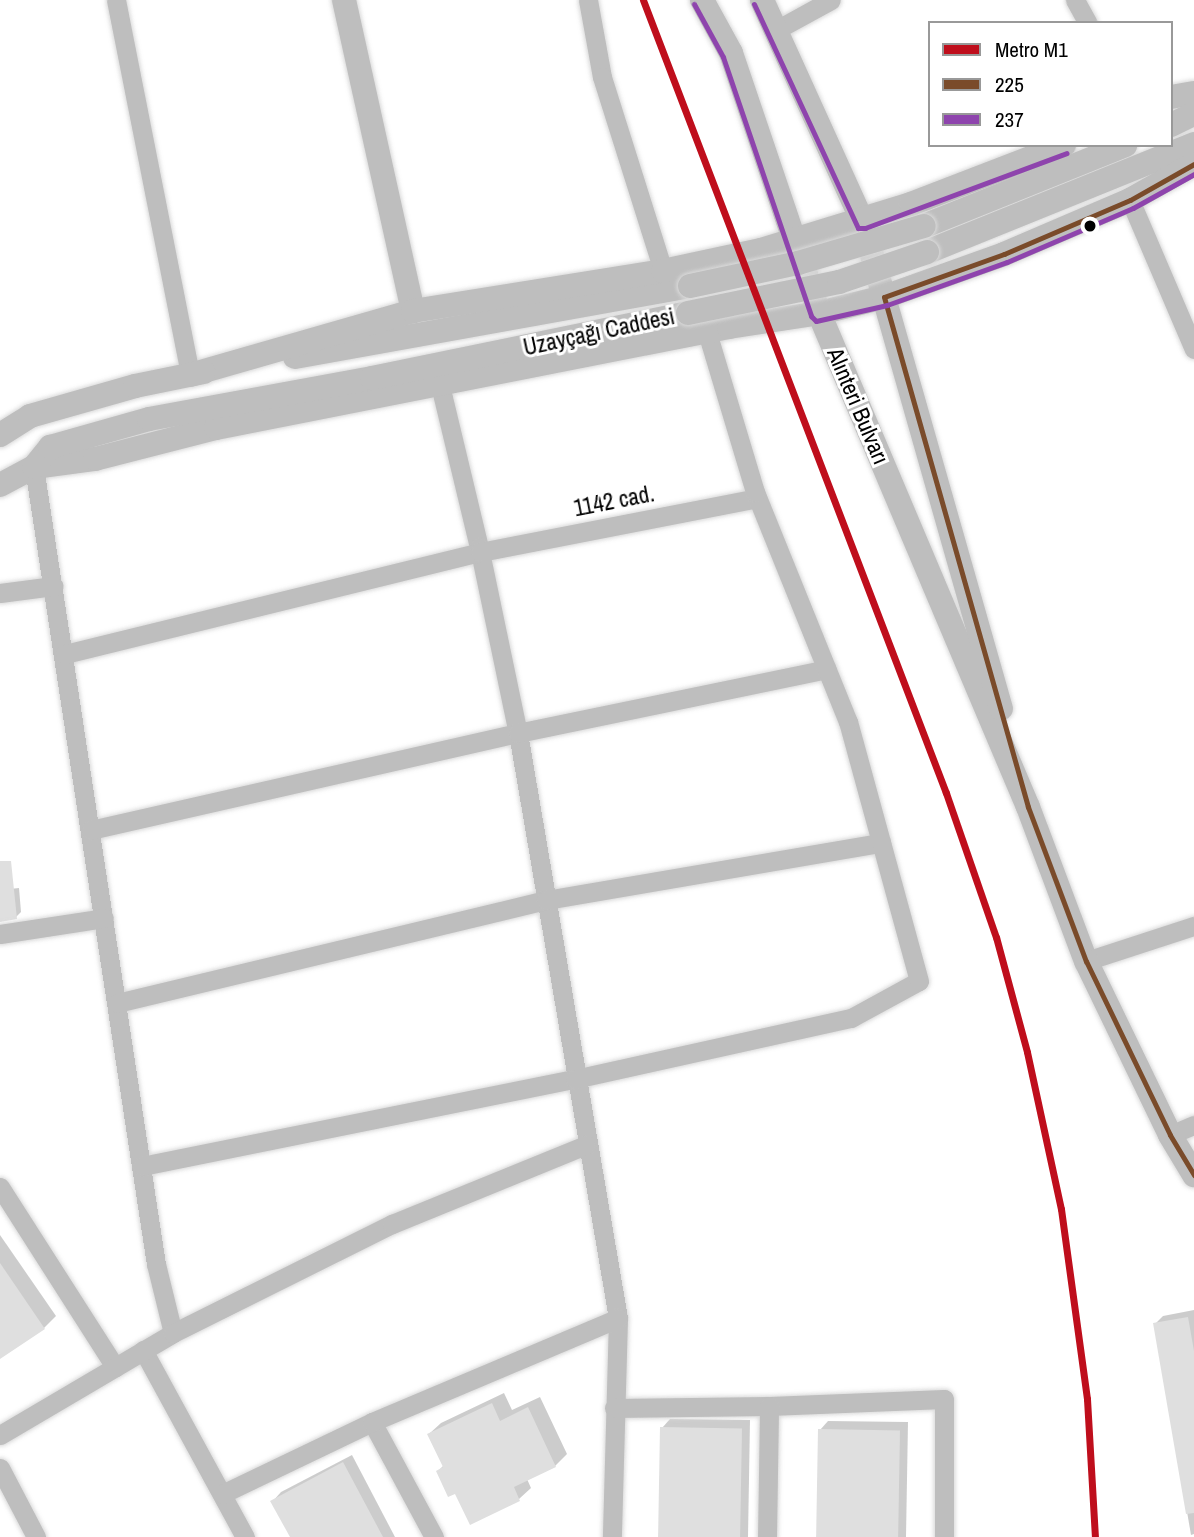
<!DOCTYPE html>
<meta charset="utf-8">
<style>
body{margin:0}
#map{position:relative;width:1194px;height:1537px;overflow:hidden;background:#fff;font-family:"Archivo Narrow",sans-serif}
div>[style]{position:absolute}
.shadow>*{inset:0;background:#0003}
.building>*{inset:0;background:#dfdfdf;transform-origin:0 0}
.roads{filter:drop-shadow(0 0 2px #dbdbdb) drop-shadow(0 0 2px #dbdbdb)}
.minor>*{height:19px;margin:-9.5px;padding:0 9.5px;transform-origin:9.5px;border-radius:9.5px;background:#bebebe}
.major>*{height:24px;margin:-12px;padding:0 12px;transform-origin:12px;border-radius:12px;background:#bebebe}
.bridges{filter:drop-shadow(0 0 2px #dbdbdb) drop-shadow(0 0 2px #dbdbdb)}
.major-bridge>*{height:24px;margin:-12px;padding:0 12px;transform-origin:12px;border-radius:12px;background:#bebebe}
.bus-1>*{height:5px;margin:-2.5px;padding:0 2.5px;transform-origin:2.5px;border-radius:2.5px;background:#7a4b2a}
.bus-2>*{height:5px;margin:-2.5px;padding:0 2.5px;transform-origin:2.5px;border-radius:2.5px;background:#8e44ad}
.metro-1>*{height:7px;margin:-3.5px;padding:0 3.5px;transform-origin:3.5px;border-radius:3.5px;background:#bf0e1c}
.dots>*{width:19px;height:19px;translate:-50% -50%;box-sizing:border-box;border:4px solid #fff;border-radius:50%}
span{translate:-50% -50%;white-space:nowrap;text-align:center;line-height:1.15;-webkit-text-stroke:6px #fff;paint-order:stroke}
.street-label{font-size:23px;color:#000}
.legend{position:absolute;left:928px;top:21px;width:245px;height:126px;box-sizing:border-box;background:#fff;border:2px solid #999;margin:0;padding:9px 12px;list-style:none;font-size:21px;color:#000}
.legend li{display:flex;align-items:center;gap:14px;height:35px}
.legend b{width:35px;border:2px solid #999}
</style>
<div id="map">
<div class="shadow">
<div style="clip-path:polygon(19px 888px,21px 912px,16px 917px,0 919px,0 890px)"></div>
<div style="clip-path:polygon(0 1235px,56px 1316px,44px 1328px,0 1357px)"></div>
<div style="clip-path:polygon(1194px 1310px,1194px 1534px,1191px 1535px,1155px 1324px,1163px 1316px)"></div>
<div style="clip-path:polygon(504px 1393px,512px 1410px,540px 1397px,567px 1454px,555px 1466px,527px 1479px,531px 1488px,519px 1499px,470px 1522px,456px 1491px,438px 1471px,444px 1465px,429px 1434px,441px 1423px)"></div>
<div style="clip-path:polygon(670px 1419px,750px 1420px,748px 1537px,660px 1537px,662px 1428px)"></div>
<div style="clip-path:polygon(828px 1421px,908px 1422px,906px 1537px,818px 1537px,820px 1430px)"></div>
<div style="clip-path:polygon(352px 1455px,395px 1537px,292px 1537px,273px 1501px,281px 1492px)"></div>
</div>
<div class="building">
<div style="clip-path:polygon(0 861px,11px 861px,17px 919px,0 922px)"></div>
<div style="clip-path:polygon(0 1263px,45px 1329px,0 1359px)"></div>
<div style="clip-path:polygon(1188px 1317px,1194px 1351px,1194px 1513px,1186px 1514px,1153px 1323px)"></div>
<div style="clip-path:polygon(492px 1403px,500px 1421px,528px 1407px,556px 1467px,514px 1487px,520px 1501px,470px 1525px,455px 1494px,448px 1497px,436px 1471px,443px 1467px,427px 1434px)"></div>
<div style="left:660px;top:1427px;width:82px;height:110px;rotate:1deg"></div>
<div style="left:818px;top:1429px;width:82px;height:108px;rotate:1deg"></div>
<div style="clip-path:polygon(343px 1462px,383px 1537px,290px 1537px,270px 1501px)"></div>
</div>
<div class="roads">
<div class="minor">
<div style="left:116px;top:0;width:382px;rotate:78.8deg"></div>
<div style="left:588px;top:0;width:78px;rotate:79.7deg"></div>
<div style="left:602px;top:77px;width:203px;rotate:72.5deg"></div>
<div style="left:1075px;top:0;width:26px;rotate:61deg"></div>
<div style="left:778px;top:29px;width:60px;rotate:-28.7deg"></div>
<div style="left:1130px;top:200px;width:162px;rotate:66.8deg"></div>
<div style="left:440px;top:385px;width:167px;rotate:76.5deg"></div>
<div style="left:479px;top:547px;width:190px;rotate:78.2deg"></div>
<div style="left:518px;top:733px;width:593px;rotate:80.3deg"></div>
<div style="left:618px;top:1318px;width:219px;rotate:91.6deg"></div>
<div style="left:34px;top:467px;width:806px;rotate:81.3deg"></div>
<div style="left:156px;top:1264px;width:71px;rotate:76.2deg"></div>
<div style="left:0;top:593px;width:54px;rotate:-7.4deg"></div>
<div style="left:65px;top:654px;width:427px;rotate:-13.8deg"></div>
<div style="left:480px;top:552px;width:282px;rotate:-11deg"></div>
<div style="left:91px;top:830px;width:438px;rotate:-12.8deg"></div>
<div style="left:518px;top:733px;width:315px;rotate:-11.7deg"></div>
<div style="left:0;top:934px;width:105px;rotate:-8.7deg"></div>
<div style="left:1086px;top:961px;width:114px;rotate:-18deg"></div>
<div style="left:117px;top:1003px;width:441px;rotate:-13.5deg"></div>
<div style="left:546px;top:900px;width:340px;rotate:-9.7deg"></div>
<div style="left:1170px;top:1135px;width:26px;rotate:-23deg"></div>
<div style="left:142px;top:1166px;width:442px;rotate:-11.4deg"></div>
<div style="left:575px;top:1079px;width:283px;rotate:-12.5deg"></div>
<div style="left:851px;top:1018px;width:77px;rotate:-28.6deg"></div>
<div style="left:919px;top:981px;width:269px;rotate:-105.3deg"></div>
<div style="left:848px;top:722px;width:248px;rotate:-112deg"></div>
<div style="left:755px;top:492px;width:167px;rotate:-106.7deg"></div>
<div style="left:0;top:1187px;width:214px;rotate:57.4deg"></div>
<div style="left:143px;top:1350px;width:213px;rotate:61.4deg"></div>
<div style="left:614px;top:1408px;width:155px;rotate:-0.7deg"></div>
<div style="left:769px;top:1406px;width:175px;rotate:-2.3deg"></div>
<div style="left:944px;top:1399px;width:138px;rotate:90deg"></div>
<div style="left:372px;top:1422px;width:131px;rotate:61.7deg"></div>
<div style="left:0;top:1435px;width:201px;rotate:-30.5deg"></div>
<div style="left:173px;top:1333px;width:245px;rotate:-26.5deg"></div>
<div style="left:392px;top:1224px;width:209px;rotate:-22.2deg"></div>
<div style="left:0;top:1468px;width:78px;rotate:62.4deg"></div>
<div style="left:222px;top:1494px;width:166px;rotate:-25.6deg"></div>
<div style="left:372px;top:1422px;width:267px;rotate:-22.9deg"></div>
<div style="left:767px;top:1537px;width:131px;rotate:-89.1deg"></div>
</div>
<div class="major">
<div style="left:344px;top:0;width:319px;rotate:77.5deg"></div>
<div style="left:702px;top:0;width:60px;rotate:61.3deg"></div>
<div style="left:731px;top:53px;width:274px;rotate:71.3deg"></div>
<div style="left:819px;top:313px;width:536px;rotate:67.07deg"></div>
<div style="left:1028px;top:807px;width:165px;rotate:69.4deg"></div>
<div style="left:1086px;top:961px;width:193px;rotate:64.2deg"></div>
<div style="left:1170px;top:1135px;width:47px;rotate:59deg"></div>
<div style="left:762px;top:0;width:242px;rotate:65.6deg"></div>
<div style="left:862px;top:220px;width:508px;rotate:74.13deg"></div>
<div style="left:1171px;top:97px;width:23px;rotate:-10deg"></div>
<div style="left:1171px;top:125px;width:25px;rotate:-26deg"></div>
<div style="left:924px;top:226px;width:217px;rotate:-21.9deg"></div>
<div style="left:927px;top:252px;width:288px;rotate:-22deg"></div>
<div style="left:295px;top:357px;width:401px;rotate:-10.2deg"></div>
<div style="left:190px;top:375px;width:232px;rotate:-16deg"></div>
<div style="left:413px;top:311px;width:253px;rotate:-9.1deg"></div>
<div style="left:663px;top:271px;width:100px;rotate:-12.1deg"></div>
<div style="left:761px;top:250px;width:157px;rotate:-17deg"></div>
<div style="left:911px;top:204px;width:164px;rotate:-21.1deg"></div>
<div style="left:0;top:435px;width:36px;rotate:-32deg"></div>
<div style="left:30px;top:416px;width:109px;rotate:-15.9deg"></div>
<div style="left:135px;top:386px;width:70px;rotate:-11.5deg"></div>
<div style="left:34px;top:467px;width:62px;rotate:-7.5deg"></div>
<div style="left:95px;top:459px;width:125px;rotate:-14.4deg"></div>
<div style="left:216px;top:428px;width:523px;rotate:-11.14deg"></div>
<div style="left:729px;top:327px;width:91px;rotate:-8.8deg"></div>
<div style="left:819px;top:313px;width:67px;rotate:-13.8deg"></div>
<div style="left:884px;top:297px;width:127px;rotate:-19.7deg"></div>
<div style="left:1004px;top:254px;width:137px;rotate:-23.2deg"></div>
<div style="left:1130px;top:200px;width:73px;rotate:-29.4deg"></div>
<div style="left:0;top:485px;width:38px;rotate:-28deg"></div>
<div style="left:34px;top:467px;width:26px;rotate:-51deg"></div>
<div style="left:50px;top:447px;width:103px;rotate:-15.8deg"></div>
<div style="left:149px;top:419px;width:227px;rotate:-10.4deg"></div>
<div style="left:372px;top:378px;width:323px;rotate:-11.6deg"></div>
</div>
</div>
<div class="bridges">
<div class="major-bridge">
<div style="left:690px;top:286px;width:110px;rotate:-12deg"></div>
<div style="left:798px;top:263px;width:131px;rotate:-16.4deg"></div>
<div style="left:688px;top:313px;width:154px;rotate:-11.6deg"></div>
<div style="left:839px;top:282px;width:93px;rotate:-18.8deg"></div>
</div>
</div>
<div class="bus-1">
<div style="left:1194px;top:164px;width:73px;rotate:150.6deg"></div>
<div style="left:1130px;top:200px;width:137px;rotate:156.8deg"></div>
<div style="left:1004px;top:254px;width:127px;rotate:160.3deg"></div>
<div style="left:884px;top:297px;width:530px;rotate:74.23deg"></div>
<div style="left:1028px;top:807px;width:165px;rotate:69.4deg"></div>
<div style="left:1086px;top:961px;width:193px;rotate:64.2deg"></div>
<div style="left:1170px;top:1135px;width:47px;rotate:59deg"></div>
</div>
<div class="bus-2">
<div style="left:694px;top:4px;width:60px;rotate:61.3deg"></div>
<div style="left:723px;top:57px;width:274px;rotate:71.2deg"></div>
<div style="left:811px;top:316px;width:7px;rotate:45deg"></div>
<div style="left:816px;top:321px;width:73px;rotate:-12.7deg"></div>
<div style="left:887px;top:305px;width:127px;rotate:-19.7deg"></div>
<div style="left:1007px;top:262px;width:137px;rotate:-23.2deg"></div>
<div style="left:1133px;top:208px;width:70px;rotate:-29.1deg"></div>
<div style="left:754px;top:4px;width:247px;rotate:65.1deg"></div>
<div style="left:858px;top:228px;width:7px"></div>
<div style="left:865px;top:228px;width:215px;rotate:-20.4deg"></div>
</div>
<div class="metro-1">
<div style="left:643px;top:0;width:849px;rotate:69.09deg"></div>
<div style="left:946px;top:793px;width:152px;rotate:70.9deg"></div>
<div style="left:996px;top:937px;width:119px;rotate:74.9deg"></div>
<div style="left:1027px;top:1052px;width:161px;rotate:77.8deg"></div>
<div style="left:1061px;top:1209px;width:192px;rotate:82.2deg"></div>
<div style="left:1087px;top:1399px;width:138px;rotate:86.7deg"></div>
</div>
<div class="dots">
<div style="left:1090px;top:226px;background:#000"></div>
</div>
<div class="street-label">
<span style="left:599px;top:332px;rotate:-12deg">Uzayçağı Caddesi</span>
<span style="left:858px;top:406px;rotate:67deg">Alınteri Bulvarı</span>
<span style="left:614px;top:501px;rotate:-11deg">1142 cad.</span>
</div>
<ul class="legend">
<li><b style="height:9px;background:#bf0e1c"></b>Metro M1</li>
<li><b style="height:9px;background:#7a4b2a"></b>225</li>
<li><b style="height:9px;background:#8e44ad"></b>237</li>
</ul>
</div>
